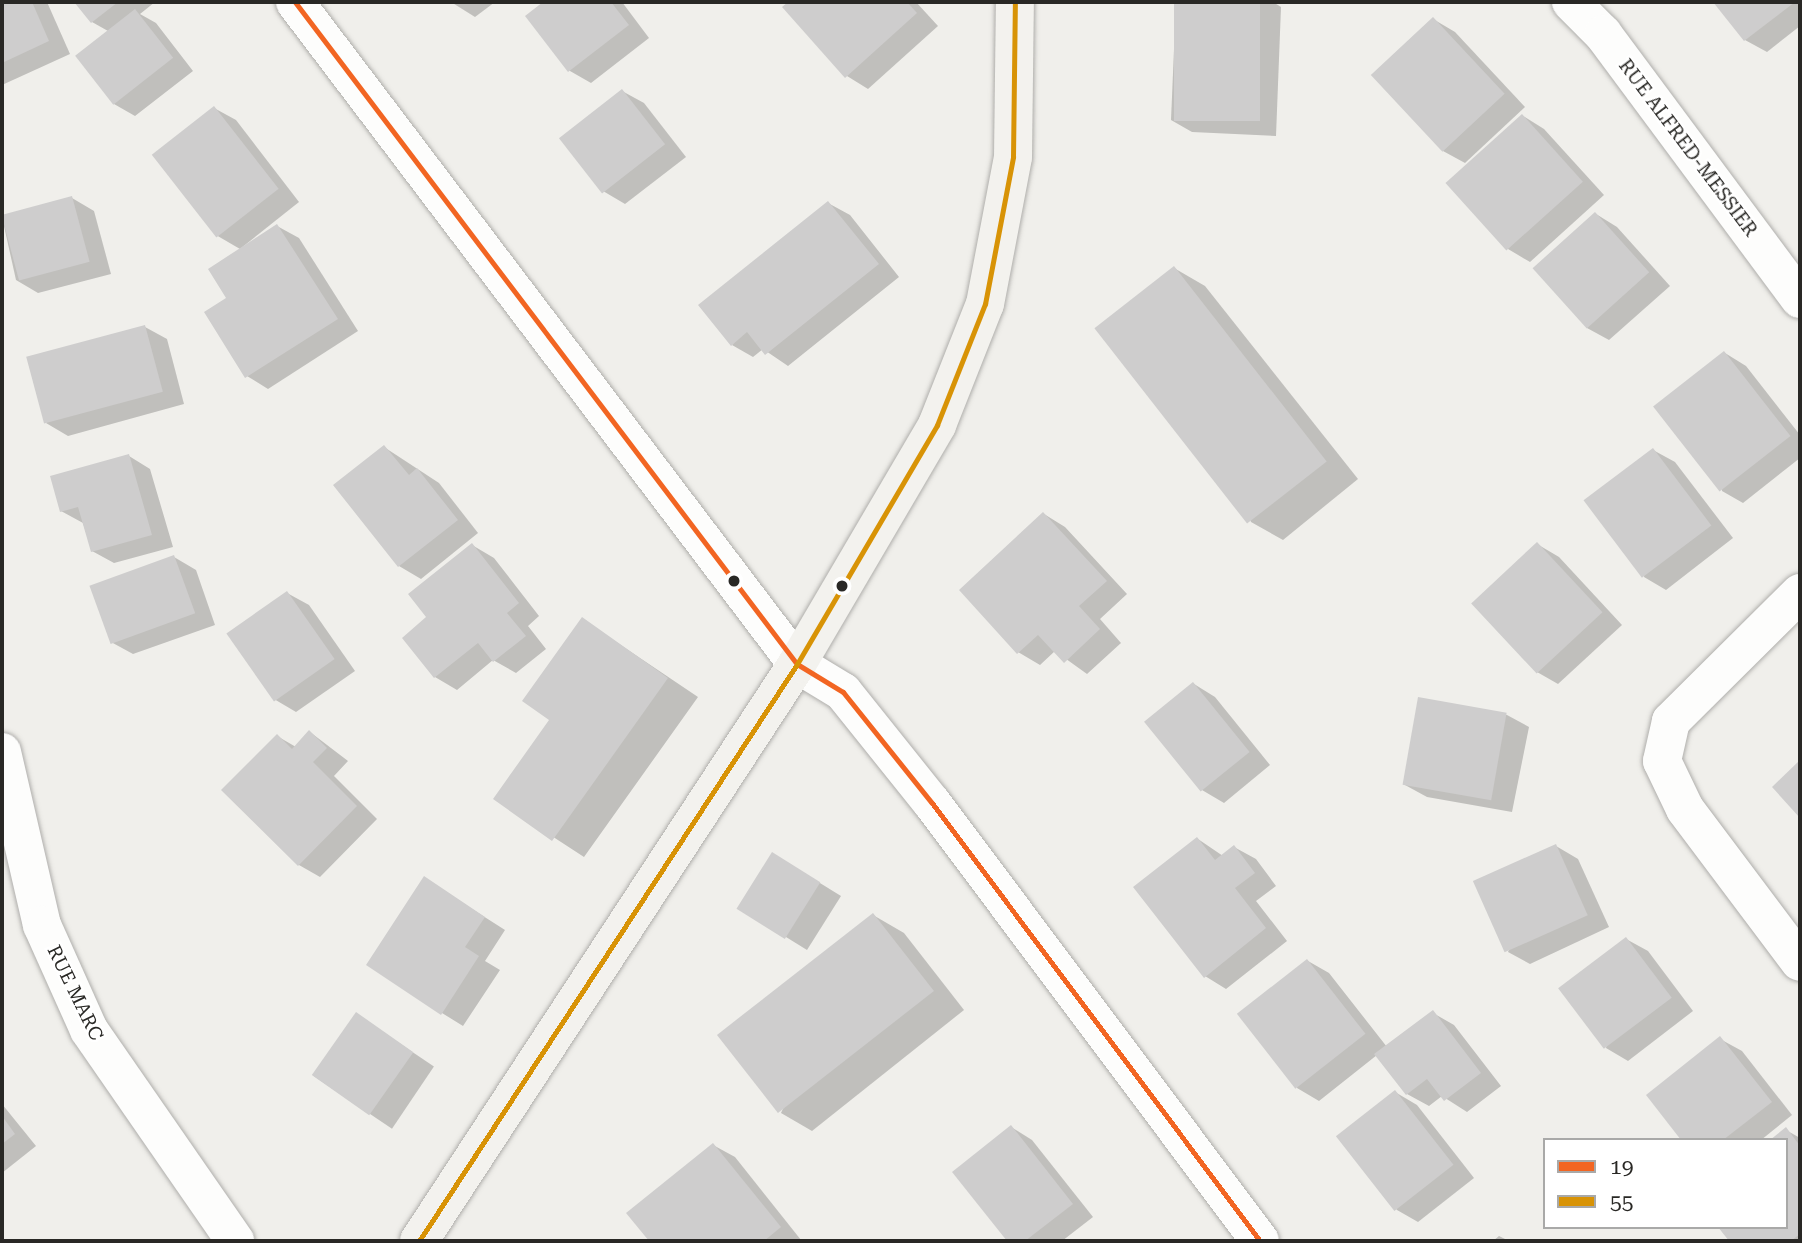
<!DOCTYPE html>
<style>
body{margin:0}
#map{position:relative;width:1802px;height:1243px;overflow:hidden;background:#f0efeb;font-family:"Roboto Serif",serif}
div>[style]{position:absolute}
.shadow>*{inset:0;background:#0003;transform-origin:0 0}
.building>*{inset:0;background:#cecdcd;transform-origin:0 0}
.roads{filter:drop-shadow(0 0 2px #afaeab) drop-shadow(0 0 2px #afaeab)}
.street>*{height:38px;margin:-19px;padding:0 19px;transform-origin:19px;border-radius:19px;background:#fdfdfc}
.secondary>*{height:38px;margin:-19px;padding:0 19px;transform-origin:19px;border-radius:19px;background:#f3f2ee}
.bus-1>*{height:5px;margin:-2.5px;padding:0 2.5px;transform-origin:2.5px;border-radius:2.5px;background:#f26522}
.bus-2>*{height:5px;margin:-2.5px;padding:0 2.5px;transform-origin:2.5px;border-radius:2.5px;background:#d89306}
.dots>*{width:19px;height:19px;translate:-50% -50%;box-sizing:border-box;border:4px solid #fff;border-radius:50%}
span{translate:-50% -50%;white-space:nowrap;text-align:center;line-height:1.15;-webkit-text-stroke:5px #fff;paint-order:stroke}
.street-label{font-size:19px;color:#292825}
.frame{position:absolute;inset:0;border:4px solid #292825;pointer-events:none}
.legend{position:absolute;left:1543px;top:1138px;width:245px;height:91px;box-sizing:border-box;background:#fff;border:2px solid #a9a9a8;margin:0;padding:9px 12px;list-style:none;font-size:21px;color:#292825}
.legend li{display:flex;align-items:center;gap:14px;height:35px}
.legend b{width:35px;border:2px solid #a9a9a8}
</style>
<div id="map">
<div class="shadow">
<div style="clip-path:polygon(2px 2px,47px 2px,70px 54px,2px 85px)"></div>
<div style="clip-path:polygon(76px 2px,155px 2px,140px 14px,156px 23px,193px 71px,135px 116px,114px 104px,108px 31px,92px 22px)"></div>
<div style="clip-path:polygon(451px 2px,495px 2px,475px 17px)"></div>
<div style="clip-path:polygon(546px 2px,622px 2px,649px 38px,591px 83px,570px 71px,528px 16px)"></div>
<div style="clip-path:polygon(791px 2px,916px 2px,938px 26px,868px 89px,847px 76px,785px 7px)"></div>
<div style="clip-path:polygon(1176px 2px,1273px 2px,1281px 7px,1276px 136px,1192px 132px,1171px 120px)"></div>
<div style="clip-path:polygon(1715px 2px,1800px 2px,1800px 26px,1767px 52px,1745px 40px)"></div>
<div style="clip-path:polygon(1433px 19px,1455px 32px,1525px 107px,1465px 163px,1443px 151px)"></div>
<div style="clip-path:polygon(622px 91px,644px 103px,686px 157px,625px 204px,603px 191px)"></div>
<div style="clip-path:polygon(214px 108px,236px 120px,299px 202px,240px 249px,216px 235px)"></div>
<div style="clip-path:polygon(1523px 116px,1544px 129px,1604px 195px,1530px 262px,1508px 249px,1449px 183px)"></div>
<div style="clip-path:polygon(72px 198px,94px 211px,111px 274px,38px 293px,16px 280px,2px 217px)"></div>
<div style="clip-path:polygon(828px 203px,850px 215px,899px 277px,788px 366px,763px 349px,753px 357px,732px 345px)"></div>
<div style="clip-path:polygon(1596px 214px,1617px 227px,1670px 286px,1609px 340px,1587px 328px)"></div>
<div style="clip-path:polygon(277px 226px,299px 238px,358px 331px,268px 389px,247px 376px,229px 299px)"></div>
<div style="clip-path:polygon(1174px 268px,1205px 286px,1358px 479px,1283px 540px,1251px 522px)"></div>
<div style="clip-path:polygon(145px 327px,167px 339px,184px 404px,68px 436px,46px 423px)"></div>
<div style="clip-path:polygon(1725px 353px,1746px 366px,1800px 435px,1800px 458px,1743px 503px,1722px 491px)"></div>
<div style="clip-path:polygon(384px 447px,439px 483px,478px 533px,421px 579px,399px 566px)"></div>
<div style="clip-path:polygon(1653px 450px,1675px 462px,1733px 538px,1666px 590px,1644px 577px)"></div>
<div style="clip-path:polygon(129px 456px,150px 469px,173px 547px,114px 563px,92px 551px,83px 523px,61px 511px)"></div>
<div style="clip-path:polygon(1044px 514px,1065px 527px,1127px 594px,1100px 619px,1121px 643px,1087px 674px,1055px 651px,1040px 665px,1018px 652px)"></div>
<div style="clip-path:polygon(1537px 544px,1559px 557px,1622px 625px,1558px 684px,1537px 672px)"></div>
<div style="clip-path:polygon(472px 545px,494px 558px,539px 616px,528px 626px,546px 649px,516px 673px,493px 660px,457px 690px,435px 677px,404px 638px,429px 617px)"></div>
<div style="clip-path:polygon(174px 557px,196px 570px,215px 625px,133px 654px,111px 642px)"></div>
<div style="clip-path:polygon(287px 593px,309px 605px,355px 671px,296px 712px,274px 699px)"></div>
<div style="clip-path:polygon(582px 619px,698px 697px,584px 857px,495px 799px,551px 720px)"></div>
<div style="clip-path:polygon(1194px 684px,1215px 697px,1270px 765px,1224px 803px,1202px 790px)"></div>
<div style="clip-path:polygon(1420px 699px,1507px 715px,1529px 727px,1512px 812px,1427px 797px,1405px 785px)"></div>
<div style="clip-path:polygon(310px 732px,348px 761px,334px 776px,377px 819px,320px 877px,299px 865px,277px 736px,296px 747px)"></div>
<div style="clip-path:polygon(1198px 839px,1223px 856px,1234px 847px,1256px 859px,1276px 886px,1256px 901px,1287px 941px,1226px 989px,1205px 976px)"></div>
<div style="clip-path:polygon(1556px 846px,1578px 859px,1609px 927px,1530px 964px,1508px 952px)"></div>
<div style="clip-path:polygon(794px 867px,841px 896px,807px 950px,786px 937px)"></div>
<div style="clip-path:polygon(425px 879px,505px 930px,485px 961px,500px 970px,463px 1026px,442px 1013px)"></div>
<div style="clip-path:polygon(873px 915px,904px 933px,964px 1010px,812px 1131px,781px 1113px)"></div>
<div style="clip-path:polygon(1626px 939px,1648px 951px,1693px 1011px,1628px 1061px,1606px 1048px)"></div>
<div style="clip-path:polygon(1308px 961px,1329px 973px,1387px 1047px,1433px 1013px,1454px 1025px,1501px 1086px,1467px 1112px,1442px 1096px,1429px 1106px,1407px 1094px,1377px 1055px,1319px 1101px,1297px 1088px)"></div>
<div style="left:356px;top:1014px;width:94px;height:75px;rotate:34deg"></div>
<div style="clip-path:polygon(1720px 1039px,1742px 1051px,1792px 1115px,1761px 1140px,1683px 1140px)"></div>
<div style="clip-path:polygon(1395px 1092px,1417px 1105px,1474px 1178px,1418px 1222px,1397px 1210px,1339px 1137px)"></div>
<div style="clip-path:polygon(2px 1104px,36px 1146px,2px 1173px)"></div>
<div style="clip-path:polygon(1011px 1127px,1032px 1140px,1093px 1217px,1062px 1241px,1009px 1241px,955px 1172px)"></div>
<div style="clip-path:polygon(1786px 1130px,1800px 1138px,1800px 1241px,1731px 1241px,1720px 1227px,1786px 1227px)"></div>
<div style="clip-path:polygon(713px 1145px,735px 1157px,801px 1240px,651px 1241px,628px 1213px)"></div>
<div style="clip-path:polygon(1499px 1236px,1509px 1241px,1493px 1241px)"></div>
</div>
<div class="building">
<div style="clip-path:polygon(2px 2px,32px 2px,49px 41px,2px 63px)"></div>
<div style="clip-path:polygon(74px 2px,118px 2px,91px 23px)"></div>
<div style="clip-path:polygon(543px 2px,611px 2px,629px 25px,568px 72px,525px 16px)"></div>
<div style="clip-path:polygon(788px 2px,907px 2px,917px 13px,845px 78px,782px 7px)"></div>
<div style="left:1174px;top:2px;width:86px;height:119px"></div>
<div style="clip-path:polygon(1713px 2px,1795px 2px,1744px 41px)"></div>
<div style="left:135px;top:9px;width:62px;height:76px;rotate:52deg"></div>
<div style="left:1433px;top:17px;width:105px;height:85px;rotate:47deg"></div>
<div style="left:622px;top:89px;width:70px;height:80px;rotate:52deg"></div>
<div style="left:214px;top:106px;width:105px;height:79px;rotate:52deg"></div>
<div style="left:1522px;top:114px;width:91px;height:103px;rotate:48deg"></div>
<div style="left:72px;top:196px;width:68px;height:73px;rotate:75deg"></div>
<div style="clip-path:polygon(828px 201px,879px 264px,765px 355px,747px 332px,731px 346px,698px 305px)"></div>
<div style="left:1595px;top:212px;width:81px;height:84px;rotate:48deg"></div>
<div style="clip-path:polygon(277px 224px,338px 319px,245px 378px,204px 312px,226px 298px,208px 269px)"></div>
<div style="left:1174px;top:266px;width:248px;height:101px;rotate:52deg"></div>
<div style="left:145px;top:325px;width:69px;height:123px;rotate:75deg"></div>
<div style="left:1724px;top:351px;width:108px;height:90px;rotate:52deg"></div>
<div style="clip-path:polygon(384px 445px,409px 475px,417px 468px,458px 520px,398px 567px,333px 485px)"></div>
<div style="left:1653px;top:448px;width:97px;height:87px;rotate:53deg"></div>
<div style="clip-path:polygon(129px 454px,152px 535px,91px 552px,78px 507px,60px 512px,50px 476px)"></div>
<div style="clip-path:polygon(1043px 512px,1107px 581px,1079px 606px,1100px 629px,1064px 663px,1038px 635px,1017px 654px,959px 590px)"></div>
<div style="left:1537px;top:542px;width:96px;height:90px;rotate:47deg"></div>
<div style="clip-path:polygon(472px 543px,519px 603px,507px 613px,526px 636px,493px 662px,478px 643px,434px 678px,402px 638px,426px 617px,408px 594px)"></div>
<div style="left:174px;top:555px;width:62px;height:90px;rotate:70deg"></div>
<div style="left:287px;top:591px;width:83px;height:74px;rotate:55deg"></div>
<div style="clip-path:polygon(582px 617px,668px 678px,552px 841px,493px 799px,549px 720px,522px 701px)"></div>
<div style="left:1193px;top:682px;width:90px;height:63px;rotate:51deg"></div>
<div style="left:1418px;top:697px;width:90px;height:89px;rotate:10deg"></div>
<div style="clip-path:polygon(309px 730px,327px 748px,313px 762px,357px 806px,298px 866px,221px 790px,277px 734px,292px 749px)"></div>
<div style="clip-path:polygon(1800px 760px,1800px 818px,1772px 787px)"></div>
<div style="clip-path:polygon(1197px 837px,1215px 860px,1234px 845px,1255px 873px,1235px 888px,1266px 928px,1204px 978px,1133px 887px)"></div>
<div style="left:1556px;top:844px;width:78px;height:91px;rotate:66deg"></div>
<div style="left:772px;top:852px;width:57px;height:67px;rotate:32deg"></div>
<div style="clip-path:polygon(424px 876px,485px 917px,465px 947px,479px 956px,441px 1015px,366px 965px)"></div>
<div style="left:873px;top:913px;width:99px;height:198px;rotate:52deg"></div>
<div style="left:1626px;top:937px;width:76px;height:85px;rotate:53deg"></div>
<div style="left:1307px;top:959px;width:95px;height:89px;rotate:52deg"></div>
<div style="clip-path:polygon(1433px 1010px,1481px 1073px,1444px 1101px,1427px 1079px,1406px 1095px,1374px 1054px)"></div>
<div style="left:356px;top:1012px;width:70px;height:77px;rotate:35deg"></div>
<div style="clip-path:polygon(1720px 1036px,1772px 1102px,1723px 1140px,1681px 1140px,1646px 1095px)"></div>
<div style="left:1395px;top:1090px;width:95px;height:75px;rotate:52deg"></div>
<div style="clip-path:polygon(2px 1116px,15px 1134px,2px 1144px)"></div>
<div style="clip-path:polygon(1011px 1125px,1073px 1204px,1025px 1241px,1007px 1241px,952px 1172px)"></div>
<div style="clip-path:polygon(1786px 1127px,1800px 1146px,1800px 1234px,1791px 1241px,1729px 1241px,1718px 1227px,1786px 1227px,1786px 1140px,1770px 1140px)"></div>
<div style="clip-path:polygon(713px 1143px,781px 1227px,764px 1241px,649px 1241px,626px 1213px)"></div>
</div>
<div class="roads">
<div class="street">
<div style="left:295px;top:2px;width:831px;rotate:52.83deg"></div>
<div style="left:797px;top:664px;width:54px;rotate:31.3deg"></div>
<div style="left:843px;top:692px;width:142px;rotate:51.3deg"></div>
<div style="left:932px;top:803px;width:547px;rotate:53.17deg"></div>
<div style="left:1571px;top:2px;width:45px;rotate:45deg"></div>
<div style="left:1603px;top:34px;width:330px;rotate:53.4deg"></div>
<div style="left:1800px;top:593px;width:182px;rotate:135.2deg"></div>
<div style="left:1671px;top:721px;width:41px;rotate:102.7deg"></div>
<div style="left:1662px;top:761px;width:53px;rotate:64.4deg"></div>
<div style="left:1685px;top:809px;width:191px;rotate:53.1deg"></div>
<div style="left:2px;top:752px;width:178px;rotate:77deg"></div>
<div style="left:42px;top:925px;width:115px;rotate:65.9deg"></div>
<div style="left:89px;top:1030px;width:257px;rotate:55.3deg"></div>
</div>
<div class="secondary">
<div style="left:419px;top:1241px;width:690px;rotate:-56.77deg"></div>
<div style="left:797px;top:664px;width:277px;rotate:-59.6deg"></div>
<div style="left:937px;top:425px;width:130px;rotate:-68.4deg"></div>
<div style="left:985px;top:304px;width:150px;rotate:-79.2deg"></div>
<div style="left:1013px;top:157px;width:155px;rotate:-89.3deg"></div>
</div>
</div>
<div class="bus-1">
<div style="left:295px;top:2px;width:831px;rotate:52.83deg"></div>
<div style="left:797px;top:664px;width:54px;rotate:31.3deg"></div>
<div style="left:843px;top:692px;width:142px;rotate:51.3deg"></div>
<div style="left:932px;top:803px;width:547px;rotate:53.17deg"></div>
</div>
<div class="bus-2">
<div style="left:419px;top:1241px;width:690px;rotate:-56.77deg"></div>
<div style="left:797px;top:664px;width:277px;rotate:-59.6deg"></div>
<div style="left:937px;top:425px;width:130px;rotate:-68.4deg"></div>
<div style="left:985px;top:304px;width:150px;rotate:-79.2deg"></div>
<div style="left:1013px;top:157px;width:155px;rotate:-89.3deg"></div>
</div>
<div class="dots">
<div style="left:734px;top:581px;background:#292825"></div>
<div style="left:842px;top:586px;background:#292825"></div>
</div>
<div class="street-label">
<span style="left:1688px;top:148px;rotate:53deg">RUE ALFRED-MESSIER</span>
<span style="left:75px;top:993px;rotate:64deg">RUE MARC</span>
</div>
<div class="frame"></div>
<ul class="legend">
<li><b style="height:9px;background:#f26522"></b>19</li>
<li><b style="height:9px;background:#d89306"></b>55</li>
</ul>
</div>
